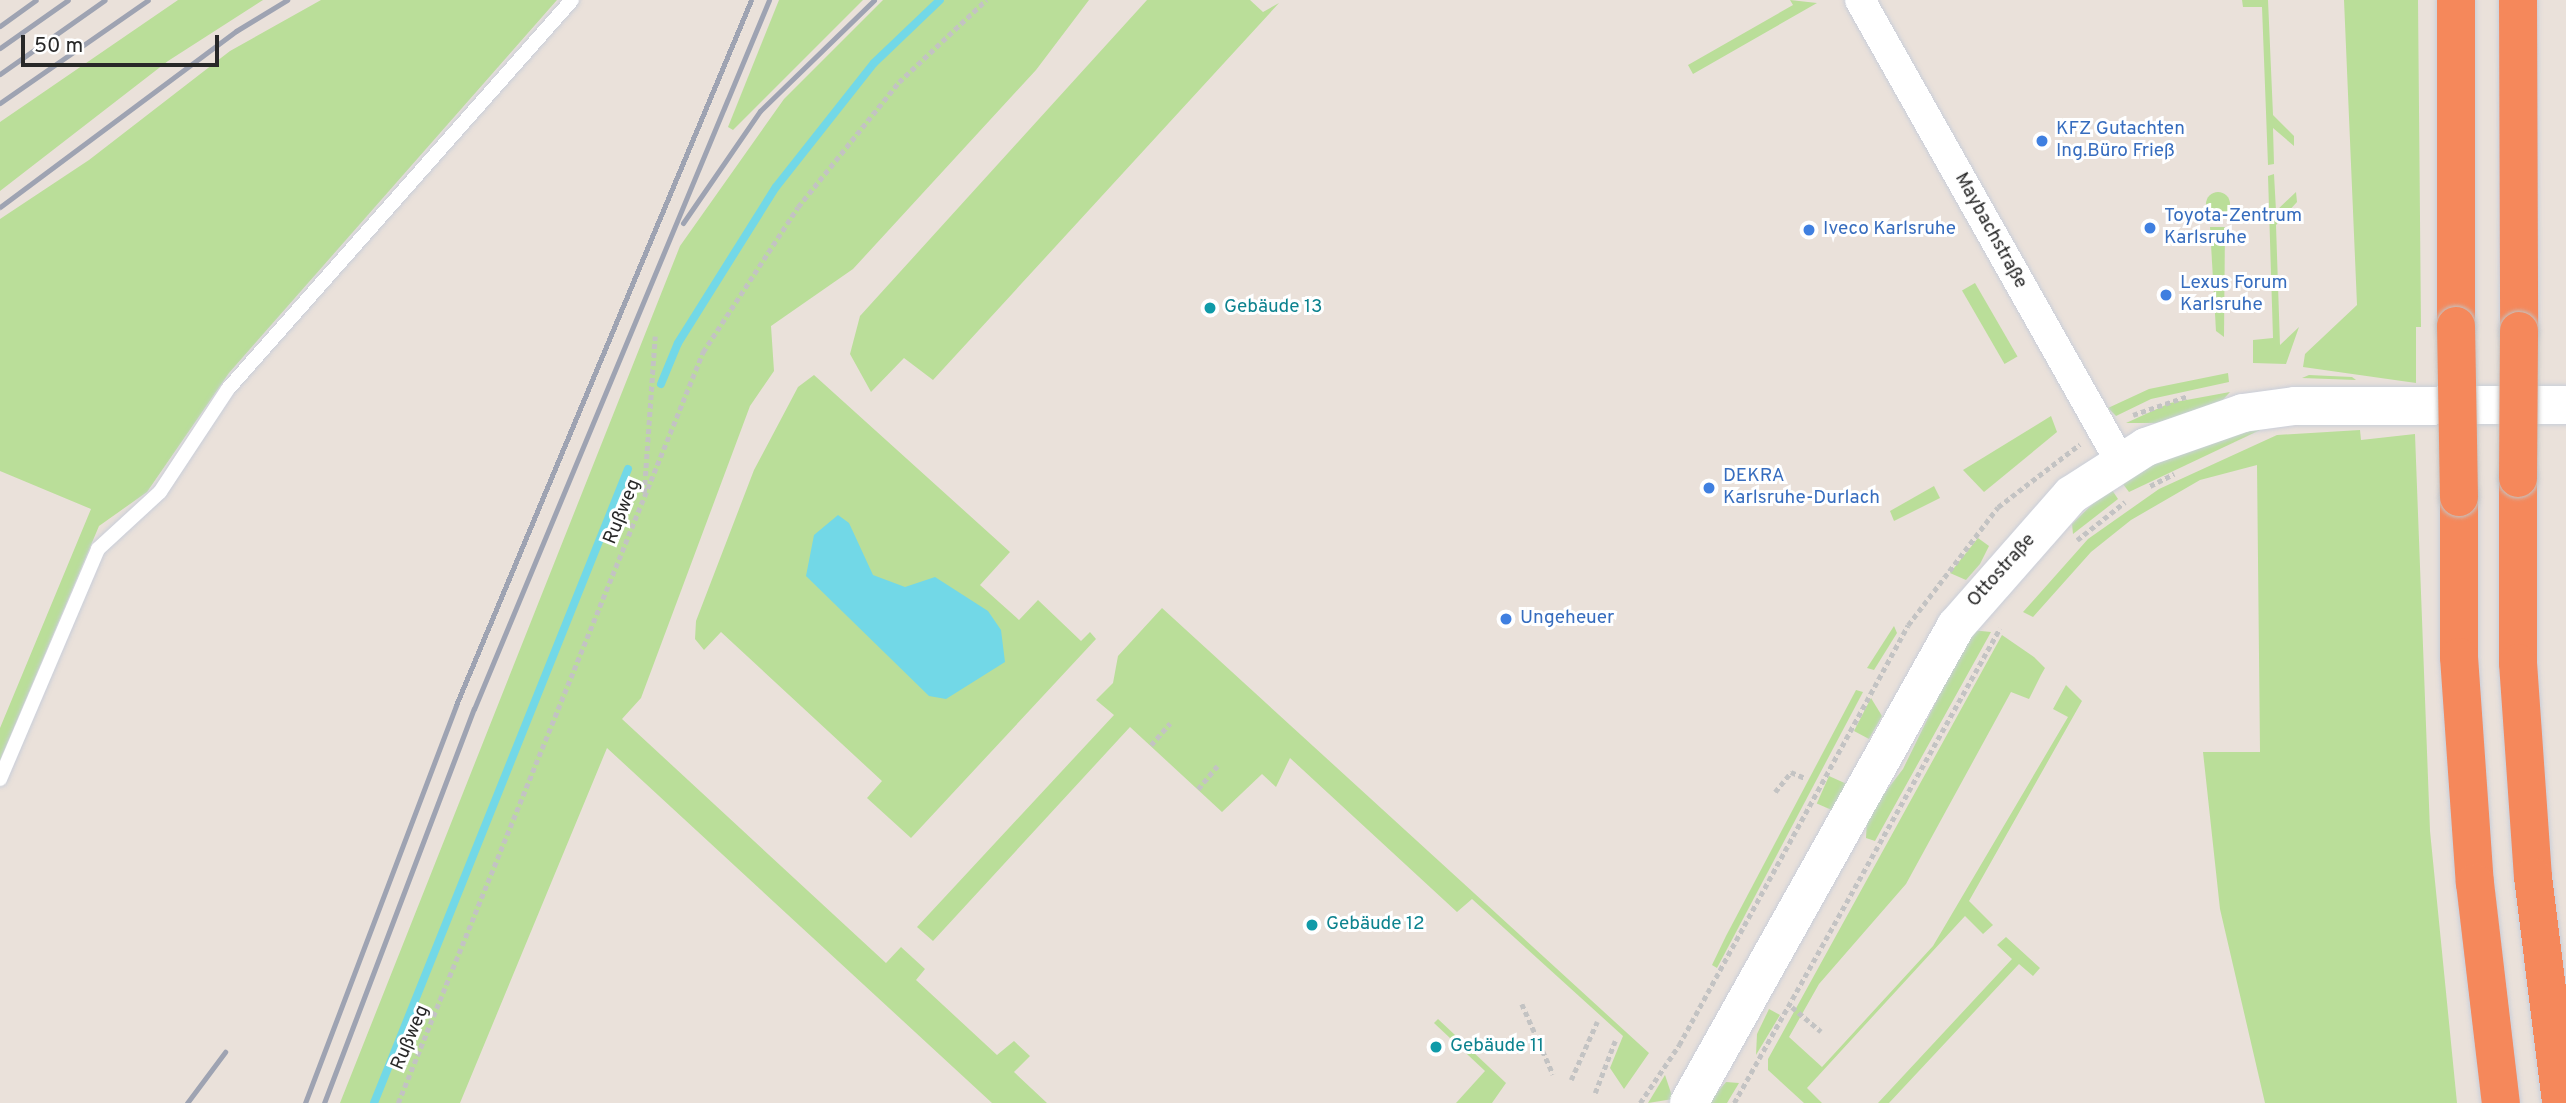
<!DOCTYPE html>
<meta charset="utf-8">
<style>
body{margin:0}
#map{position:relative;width:2566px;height:1103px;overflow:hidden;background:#eae1da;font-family:Overpass,sans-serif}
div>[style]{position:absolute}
.green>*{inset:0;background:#bade99;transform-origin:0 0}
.round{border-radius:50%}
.water>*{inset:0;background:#72d8e7}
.stream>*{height:8px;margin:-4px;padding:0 4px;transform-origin:4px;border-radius:4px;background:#72d8e7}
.path>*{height:4.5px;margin-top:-2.25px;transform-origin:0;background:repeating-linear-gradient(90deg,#c3c3c3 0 5px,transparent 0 8.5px)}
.roads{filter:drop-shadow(0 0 2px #c9ced9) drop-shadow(0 0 2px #c9ced9)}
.service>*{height:14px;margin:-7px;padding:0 7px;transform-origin:7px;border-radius:7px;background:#fff}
.minor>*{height:30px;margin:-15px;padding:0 15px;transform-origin:15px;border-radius:15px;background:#fff}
.secondary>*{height:38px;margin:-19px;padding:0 19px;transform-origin:19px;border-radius:19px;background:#fff}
.motorway>*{height:38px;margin:-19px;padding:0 19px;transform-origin:19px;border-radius:19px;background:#f5885b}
.rail>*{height:5px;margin:-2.5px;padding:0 2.5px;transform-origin:2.5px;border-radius:2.5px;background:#9ea3b2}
.bridges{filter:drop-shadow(0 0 2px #c3c3c3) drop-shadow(0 0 2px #c3c3c3)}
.motorway-bridge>*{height:38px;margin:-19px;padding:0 19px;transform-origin:19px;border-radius:19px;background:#f5885b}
.dots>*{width:19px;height:19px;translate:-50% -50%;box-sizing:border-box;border:4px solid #fff;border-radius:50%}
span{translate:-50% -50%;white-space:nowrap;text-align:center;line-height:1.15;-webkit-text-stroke:6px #fff;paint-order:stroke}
.shop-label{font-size:19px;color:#366cbe}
.left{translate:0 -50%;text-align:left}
.street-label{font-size:19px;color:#282828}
.culture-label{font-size:19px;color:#0d838f}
.scale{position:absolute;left:21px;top:35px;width:198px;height:32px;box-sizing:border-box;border:4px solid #282828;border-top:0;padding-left:9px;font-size:21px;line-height:24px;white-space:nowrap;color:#282828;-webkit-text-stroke:5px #fff;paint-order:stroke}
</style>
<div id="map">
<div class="green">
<div style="clip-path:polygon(178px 0,263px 0,168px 61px,0 191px,0 122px)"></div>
<div style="clip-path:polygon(321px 0,557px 0,229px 373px,147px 492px,99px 526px,0 760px,0 728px,91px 509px,0 471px,0 219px,89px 160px,230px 51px)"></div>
<div style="clip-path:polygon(779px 0,863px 0,733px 130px,728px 127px)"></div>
<div style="clip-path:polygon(883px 0,1089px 0,1036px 70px,853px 269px,771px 326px,774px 371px,750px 406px,641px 698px,622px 719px,886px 963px,901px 947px,925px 969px,916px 980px,997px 1055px,1014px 1041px,1030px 1056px,1014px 1072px,1047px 1103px,992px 1103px,607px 748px,460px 1103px,340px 1103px,680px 246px,784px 99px)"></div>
<div style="clip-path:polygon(1147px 0,1250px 0,1263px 12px,1279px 3px,933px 380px,904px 358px,871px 392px,850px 354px,860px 316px)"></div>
<div style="clip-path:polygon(1790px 0,1817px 3px,1693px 74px,1688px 65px,1793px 5px)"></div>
<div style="clip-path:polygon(2242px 0,2268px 0,2273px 115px,2294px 136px,2294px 146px,2273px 128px,2274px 164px,2268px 165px,2262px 7px,2243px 7px)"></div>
<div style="clip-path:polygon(2344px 0,2418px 0,2421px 327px,2416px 327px,2416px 383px,2303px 367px,2305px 354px,2357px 305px)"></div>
<div style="clip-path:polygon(2274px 174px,2276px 211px,2296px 192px,2297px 202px,2276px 225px,2280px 345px,2299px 327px,2286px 364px,2253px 363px,2253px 340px,2273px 338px,2268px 176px)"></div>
<div class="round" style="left:2206px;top:192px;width:24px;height:24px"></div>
<div style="clip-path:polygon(2210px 227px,2225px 227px,2224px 337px,2216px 331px)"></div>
<div style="left:1975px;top:283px;width:85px;height:15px;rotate:60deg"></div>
<div style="clip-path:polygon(2228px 373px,2229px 382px,2151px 399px,2116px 416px,2108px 408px,2149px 389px)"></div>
<div style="clip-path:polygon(814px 375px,1010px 552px,980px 585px,1019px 620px,1038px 600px,1081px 641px,1090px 632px,1096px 639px,911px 838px,867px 798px,882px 781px,721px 632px,704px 650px,695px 639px,696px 621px,754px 470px,798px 387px)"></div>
<div style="clip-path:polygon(2309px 375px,2352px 377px,2356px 380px,2302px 378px)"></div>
<div style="clip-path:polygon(2230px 392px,2220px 403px,2156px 423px,2126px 423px,2170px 403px)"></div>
<div style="clip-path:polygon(2051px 416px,2057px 432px,1984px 492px,1963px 470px)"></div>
<div style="clip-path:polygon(2277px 422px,2129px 492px,2120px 480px,2148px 462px)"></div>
<div style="clip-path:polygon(2360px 430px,2361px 440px,2415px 434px,2430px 831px,2457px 1103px,2265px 1103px,2220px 909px,2203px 752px,2260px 752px,2257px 465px,2200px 480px,2131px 520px,2091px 552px,2033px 617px,2023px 612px,2088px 539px,2159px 489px,2277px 435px)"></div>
<div style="clip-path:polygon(1934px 486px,1940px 498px,1894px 521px,1890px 511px)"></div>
<div style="clip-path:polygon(2110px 487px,2118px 499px,2073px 534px,2072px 524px)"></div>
<div style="clip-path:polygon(1978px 538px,1989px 546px,1980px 564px,1966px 580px,1950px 573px)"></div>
<div style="clip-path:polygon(1162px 608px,1649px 1053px,1624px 1089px,1610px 1068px,1623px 1036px,1472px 899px,1457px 912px,1290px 758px,1276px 787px,1262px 774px,1222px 812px,1130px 727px,933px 941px,917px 927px,1114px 715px,1096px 700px,1113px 683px,1118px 656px)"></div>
<div style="clip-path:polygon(1894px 626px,1897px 633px,1874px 670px,1867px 668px)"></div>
<div style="clip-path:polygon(1971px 630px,1991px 632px,1875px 841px,1866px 838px,1867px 816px,1903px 769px)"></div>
<div style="clip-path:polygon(2002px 635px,2034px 657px,2045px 668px,2041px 675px,2029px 699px,2011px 692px,1906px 884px,1819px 984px,1789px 1037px,1822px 1067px,1933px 946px,2068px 717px,2053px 709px,2066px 685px,2082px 701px,1969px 901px,1993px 925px,1983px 934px,1965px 916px,1807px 1088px,1822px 1103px,1804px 1103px,1768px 1070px,1768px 1059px)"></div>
<div style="clip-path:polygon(1856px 690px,1863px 692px,1717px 968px,1712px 965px,1726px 936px)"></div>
<div style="clip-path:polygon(1871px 698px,1882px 716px,1869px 739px,1854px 731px)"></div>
<div style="left:1829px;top:776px;width:20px;height:30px;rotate:24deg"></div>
<div style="clip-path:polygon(2006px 937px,2040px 968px,2033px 976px,2019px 964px,1889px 1103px,1878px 1103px,2012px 959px,1997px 945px)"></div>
<div style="clip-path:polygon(1769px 1009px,1780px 1015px,1756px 1055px,1757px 1034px)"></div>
<div style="clip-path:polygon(1438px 1019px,1506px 1083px,1492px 1103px,1456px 1103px,1485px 1071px,1434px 1023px)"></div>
<div style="clip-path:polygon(1665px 1075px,1673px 1099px,1648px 1103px)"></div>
<div style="clip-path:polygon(1726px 1082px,1739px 1083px,1727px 1103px,1708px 1103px)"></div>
</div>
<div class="water">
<div style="clip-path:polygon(838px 515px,849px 523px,873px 575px,905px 587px,935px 577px,988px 611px,1001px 630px,1005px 662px,946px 699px,929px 696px,806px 576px,814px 535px)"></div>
</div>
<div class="stream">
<div style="left:661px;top:384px;width:44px;rotate:-67.5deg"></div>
<div style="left:678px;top:343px;width:184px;rotate:-57.9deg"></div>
<div style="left:776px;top:187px;width:158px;rotate:-51.7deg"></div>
<div style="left:874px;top:63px;width:91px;rotate:-43.7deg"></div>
<div style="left:374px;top:1103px;width:683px;rotate:-68.17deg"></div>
</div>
<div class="path">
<div style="left:2133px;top:415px;width:58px;rotate:-19.1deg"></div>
<div style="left:2150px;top:486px;width:27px;rotate:-27deg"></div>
<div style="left:644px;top:493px;width:157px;rotate:-86deg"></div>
<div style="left:2077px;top:540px;width:61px;rotate:-38.4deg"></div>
<div style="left:1151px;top:745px;width:29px;rotate:-49deg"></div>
<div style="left:1198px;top:789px;width:30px;rotate:-50deg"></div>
<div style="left:1775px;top:792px;width:26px;rotate:-51deg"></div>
<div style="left:1791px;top:772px;width:15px;rotate:23deg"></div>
<div style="left:1522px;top:1004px;width:77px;rotate:66.1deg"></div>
<div style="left:1792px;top:1007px;width:38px;rotate:40deg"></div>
<div style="left:1571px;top:1080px;width:64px;rotate:-65.9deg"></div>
<div style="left:1595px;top:1093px;width:56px;rotate:-69deg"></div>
<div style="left:398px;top:1103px;width:811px;rotate:-67.9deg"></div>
<div style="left:703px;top:352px;width:173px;rotate:-56.8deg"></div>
<div style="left:798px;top:207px;width:161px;rotate:-51.1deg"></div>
<div style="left:899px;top:82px;width:120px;rotate:-43.3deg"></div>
<div style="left:1640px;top:1103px;width:70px;rotate:-56.1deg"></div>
<div style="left:1679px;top:1045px;width:478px;rotate:-61.4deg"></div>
<div style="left:1908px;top:625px;width:148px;rotate:-52.7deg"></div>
<div style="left:1998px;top:507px;width:103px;rotate:-37.5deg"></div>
<div style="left:1734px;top:1103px;width:544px;rotate:-60.75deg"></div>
</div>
<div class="roads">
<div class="service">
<div style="left:0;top:779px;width:250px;rotate:-66.9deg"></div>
<div style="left:98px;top:549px;width:84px;rotate:-42.6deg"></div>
<div style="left:160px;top:492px;width:123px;rotate:-56.6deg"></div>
<div style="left:228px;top:389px;width:519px;rotate:-48.51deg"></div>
</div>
<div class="minor">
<div style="left:1860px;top:0;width:529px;rotate:60.58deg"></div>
</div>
<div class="secondary">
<div style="left:1689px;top:1103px;width:547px;rotate:-60.76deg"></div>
<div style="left:1956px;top:626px;width:174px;rotate:-48.7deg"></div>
<div style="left:2071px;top:495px;width:89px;rotate:-32.6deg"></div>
<div style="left:2146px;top:447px;width:103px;rotate:-19.3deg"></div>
<div style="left:2243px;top:413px;width:52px;rotate:-7.7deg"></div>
<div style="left:2295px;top:406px;width:271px;rotate:-0.2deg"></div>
</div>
<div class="motorway">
<div style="left:2518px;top:0;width:331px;rotate:89.8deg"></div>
<div style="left:2456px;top:326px;width:326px;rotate:-90deg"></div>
<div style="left:2518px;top:478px;width:185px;rotate:90deg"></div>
<div style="left:2518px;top:663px;width:215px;rotate:86deg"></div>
<div style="left:2533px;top:877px;width:228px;rotate:82.9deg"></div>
<div style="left:2459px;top:497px;width:160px;rotate:90deg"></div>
<div style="left:2459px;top:657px;width:227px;rotate:86deg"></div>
<div style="left:2475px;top:883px;width:222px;rotate:83.3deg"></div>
</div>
</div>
<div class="rail">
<div style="left:0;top:26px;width:44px;rotate:-35.8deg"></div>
<div style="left:0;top:48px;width:83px;rotate:-35.2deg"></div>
<div style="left:0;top:74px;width:128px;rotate:-35.2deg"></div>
<div style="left:0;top:103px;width:180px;rotate:-34.8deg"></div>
<div style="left:0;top:207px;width:294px;rotate:-36.7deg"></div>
<div style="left:236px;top:31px;width:60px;rotate:-31.3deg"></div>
<div style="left:683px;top:223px;width:136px;rotate:-55.5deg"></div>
<div style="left:760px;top:111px;width:159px;rotate:-44.2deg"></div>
<div style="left:187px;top:1103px;width:64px;rotate:-53.3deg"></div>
<div style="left:305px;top:1103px;width:426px;rotate:-69.2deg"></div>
<div style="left:456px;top:705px;width:764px;rotate:-67.29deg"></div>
<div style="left:324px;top:1103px;width:422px;rotate:-69.2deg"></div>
<div style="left:474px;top:709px;width:768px;rotate:-67.41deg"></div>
</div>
<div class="bridges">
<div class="motorway-bridge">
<div style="left:2456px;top:326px;width:171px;rotate:89deg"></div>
<div style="left:2518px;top:478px;width:147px;rotate:-89.6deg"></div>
</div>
</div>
<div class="dots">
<div style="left:2042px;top:141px;background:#3f7fe0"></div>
<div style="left:2150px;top:228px;background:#3f7fe0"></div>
<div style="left:1809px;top:230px;background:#3f7fe0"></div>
<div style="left:2166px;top:295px;background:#3f7fe0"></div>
<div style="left:1210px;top:308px;background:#0f9aa8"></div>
<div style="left:1709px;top:488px;background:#3f7fe0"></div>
<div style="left:1506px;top:619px;background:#3f7fe0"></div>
<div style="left:1312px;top:925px;background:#0f9aa8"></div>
<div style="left:1436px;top:1047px;background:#0f9aa8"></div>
</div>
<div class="shop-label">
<span class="left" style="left:2056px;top:141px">KFZ Gutachten<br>Ing.Büro Frieß</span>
<span class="left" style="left:2164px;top:228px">Toyota-Zentrum<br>Karlsruhe</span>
<span class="left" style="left:1823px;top:230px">Iveco Karlsruhe</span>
<span class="left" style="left:2180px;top:295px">Lexus Forum<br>Karlsruhe</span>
<span class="left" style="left:1723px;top:488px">DEKRA<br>Karlsruhe-Durlach</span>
<span class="left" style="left:1520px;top:619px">Ungeheuer</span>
</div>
<div class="street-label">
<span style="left:1990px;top:231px;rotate:61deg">Maybachstraße</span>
<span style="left:623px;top:512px;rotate:-68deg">Rußweg</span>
<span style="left:2002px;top:571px;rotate:-48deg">Ottostraße</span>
<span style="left:411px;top:1038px;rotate:-67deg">Rußweg</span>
</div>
<div class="culture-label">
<span class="left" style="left:1224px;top:308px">Gebäude 13</span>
<span class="left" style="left:1326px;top:925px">Gebäude 12</span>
<span class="left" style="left:1450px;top:1047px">Gebäude 11</span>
</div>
<div class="scale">50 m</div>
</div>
